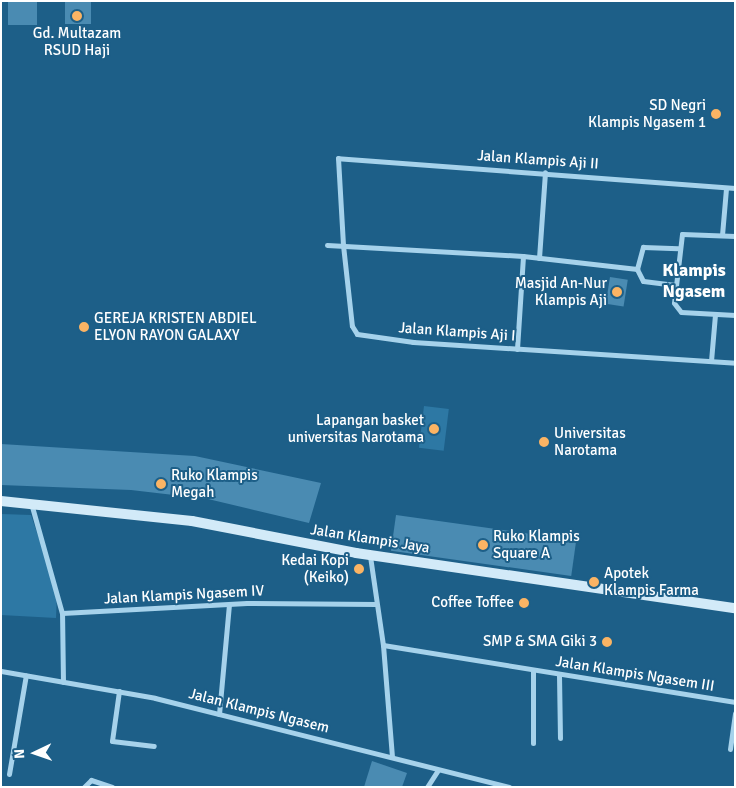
<!DOCTYPE html>
<style>
body{margin:0}
#map{position:relative;width:736px;height:788px;overflow:hidden;background:#1d5f88;font-family:Signika,sans-serif}
div>[style]{position:absolute}
.green>*{inset:0;background:#2d78a4;transform-origin:0 0}
.building>*{inset:0;background:#4a8bb2;transform-origin:0 0}
.minor>*{height:5px;margin:-2.5px;padding:0 2.5px;transform-origin:2.5px;border-radius:2.5px;background:#a6d2eb}
.secondary>*{height:10px;margin:-5px;padding:0 5px;transform-origin:5px;border-radius:5px;background:#d2eaf8}
.dots>*{width:14px;height:14px;translate:-50% -50%;box-sizing:border-box;border:2px solid #1d5f88;border-radius:50%}
span{translate:-50% -50%;white-space:nowrap;text-align:center;line-height:1.15;-webkit-text-stroke:4px #1d5f88;paint-order:stroke}
.poi-label{font-size:15px;color:#fff}
.right{translate:-100% -50%;text-align:right}
.left{translate:0 -50%;text-align:left}
.street-label{font-size:15px;color:#fff}
.quarter-label{font-size:18px;color:#fff;font-weight:700}
.frame{position:absolute;inset:0;border:2px solid #fff;pointer-events:none}
.north{position:absolute;left:10px;top:728px;width:50px;height:50px;-webkit-text-stroke:4px #1d5f88;paint-order:stroke;rotate:267deg;font-size:14px;font-weight:700;line-height:20px;text-align:center;color:#fff}
.north::after{content:'';display:block;margin:auto;width:18px;height:22px;background:#fff;clip-path:polygon(50% 0,100% 100%,50% 72%,0 100%)}
</style>
<div id="map">
<div class="green">
<div style="left:424px;top:406px;width:25px;height:42px;rotate:7deg"></div>
<div style="clip-path:polygon(1px 514px,31px 515px,57px 592px,56px 618px,1px 615px)"></div>
</div>
<div class="building">
<div style="left:8px;top:1px;width:29px;height:24px"></div>
<div style="left:65px;top:1px;width:26px;height:23px"></div>
<div style="left:610px;top:277px;width:18px;height:27px;rotate:9deg"></div>
<div style="clip-path:polygon(1px 444px,195px 456px,321px 483px,309px 523px,208px 499px,131px 490px,1px 485px)"></div>
<div style="left:396px;top:515px;width:182px;height:36px;rotate:8deg"></div>
<div style="clip-path:polygon(372px 761px,407px 773px,402px 787px,364px 787px)"></div>
</div>
<div class="minor">
<div style="left:735px;top:188px;width:398px;rotate:-175.7deg"></div>
<div style="left:338px;top:158px;width:87px;rotate:86.7deg"></div>
<div style="left:343px;top:245px;width:81px;rotate:83.7deg"></div>
<div style="left:352px;top:326px;width:9px;rotate:58deg"></div>
<div style="left:357px;top:334px;width:57px;rotate:8.1deg"></div>
<div style="left:413px;top:342px;width:323px;rotate:3.7deg"></div>
<div style="left:722px;top:235px;width:47px;rotate:-85.1deg"></div>
<div style="left:735px;top:236px;width:53px;rotate:-177.8deg"></div>
<div style="left:682px;top:234px;width:69px;rotate:96.6deg"></div>
<div style="left:674px;top:303px;width:11px;rotate:52deg"></div>
<div style="left:681px;top:312px;width:54px;rotate:3.2deg"></div>
<div style="left:327px;top:245px;width:196px;rotate:3.2deg"></div>
<div style="left:523px;top:256px;width:115px;rotate:6.5deg"></div>
<div style="left:539px;top:258px;width:86px;rotate:-86deg"></div>
<div style="left:675px;top:285px;width:32px;rotate:-173deg"></div>
<div style="left:643px;top:281px;width:13px;rotate:-117deg"></div>
<div style="left:637px;top:269px;width:23px;rotate:-75deg"></div>
<div style="left:643px;top:247px;width:35px;rotate:2deg"></div>
<div style="left:517px;top:349px;width:93px;rotate:-86.3deg"></div>
<div style="left:711px;top:361px;width:47px;rotate:-85.1deg"></div>
<div style="left:31px;top:503px;width:114px;rotate:74.3deg"></div>
<div style="left:370px;top:556px;width:90px;rotate:81.7deg"></div>
<div style="left:383px;top:645px;width:112px;rotate:85.4deg"></div>
<div style="left:383px;top:645px;width:357px;rotate:9.2deg"></div>
<div style="left:1px;top:671px;width:156px;rotate:9.9deg"></div>
<div style="left:155px;top:698px;width:365px;rotate:14.1deg"></div>
<div style="left:533px;top:671px;width:72px;rotate:90deg"></div>
<div style="left:559px;top:675px;width:63px;rotate:89.1deg"></div>
<div style="left:63px;top:682px;width:69px;rotate:-90.8deg"></div>
<div style="left:62px;top:613px;width:185px;rotate:-3.1deg"></div>
<div style="left:247px;top:603px;width:129px;rotate:0.4deg"></div>
<div style="left:119px;top:691px;width:50px;rotate:98deg"></div>
<div style="left:112px;top:741px;width:42px;rotate:6.8deg"></div>
<div style="left:219px;top:714px;width:110px;rotate:-84.8deg"></div>
<div style="left:730px;top:749px;width:36px;rotate:-82deg"></div>
<div style="left:9px;top:774px;width:100px;rotate:-80.3deg"></div>
<div style="left:84px;top:787px;width:10px;rotate:-45deg"></div>
<div style="left:91px;top:780px;width:22px;rotate:18deg"></div>
<div style="left:427px;top:787px;width:20px;rotate:-57deg"></div>
</div>
<div class="secondary">
<div style="left:1px;top:501px;width:192px;rotate:6deg"></div>
<div style="left:192px;top:521px;width:167px;rotate:11deg"></div>
<div style="left:356px;top:553px;width:383px;rotate:8.3deg"></div>
</div>
<div class="dots">
<div style="left:77px;top:16px;background:#fbb464"></div>
<div style="left:716px;top:114px;background:#fbb464"></div>
<div style="left:617px;top:292px;background:#fbb464"></div>
<div style="left:84px;top:327px;background:#fbb464"></div>
<div style="left:434px;top:429px;background:#fbb464"></div>
<div style="left:544px;top:442px;background:#fbb464"></div>
<div style="left:161px;top:484px;background:#fbb464"></div>
<div style="left:483px;top:545px;background:#fbb464"></div>
<div style="left:359px;top:569px;background:#fbb464"></div>
<div style="left:594px;top:582px;background:#fbb464"></div>
<div style="left:524px;top:603px;background:#fbb464"></div>
<div style="left:607px;top:642px;background:#fbb464"></div>
</div>
<div class="poi-label">
<span style="left:77px;top:42px">Gd. Multazam<br>RSUD Haji</span>
<span class="right" style="left:706px;top:114px">SD Negri<br>Klampis Ngasem 1</span>
<span class="right" style="left:607px;top:292px">Masjid An-Nur<br>Klampis Aji</span>
<span class="left" style="left:94px;top:327px">GEREJA KRISTEN ABDIEL<br>ELYON RAYON GALAXY</span>
<span class="right" style="left:424px;top:429px">Lapangan basket<br>universitas Narotama</span>
<span class="left" style="left:554px;top:442px">Universitas<br>Narotama</span>
<span class="left" style="left:171px;top:484px">Ruko Klampis<br>Megah</span>
<span class="left" style="left:493px;top:545px">Ruko Klampis<br>Square A</span>
<span class="right" style="left:349px;top:569px">Kedai Kopi<br>(Keiko)</span>
<span class="left" style="left:604px;top:582px">Apotek<br>Klampis Farma</span>
<span class="right" style="left:514px;top:603px">Coffee Toffee</span>
<span class="right" style="left:597px;top:642px">SMP &amp; SMA Giki 3</span>
</div>
<div class="street-label">
<span style="left:538px;top:160px;rotate:4deg">Jalan Klampis Aji II</span>
<span style="left:457px;top:332px;rotate:4deg">Jalan Klampis Aji I</span>
<span style="left:370px;top:539px;rotate:9deg">Jalan Klampis Jaya</span>
<span style="left:184px;top:595px;rotate:-3deg">Jalan Klampis Ngasem IV</span>
<span style="left:635px;top:674px;rotate:9deg">Jalan Klampis Ngasem III</span>
<span style="left:259px;top:711px;rotate:14deg">Jalan Klampis Ngasem</span>
</div>
<div class="quarter-label">
<span style="left:694px;top:281px">Klampis<br>Ngasem</span>
</div>
<div class="frame"></div>
<div class="north">N</div>
</div>
